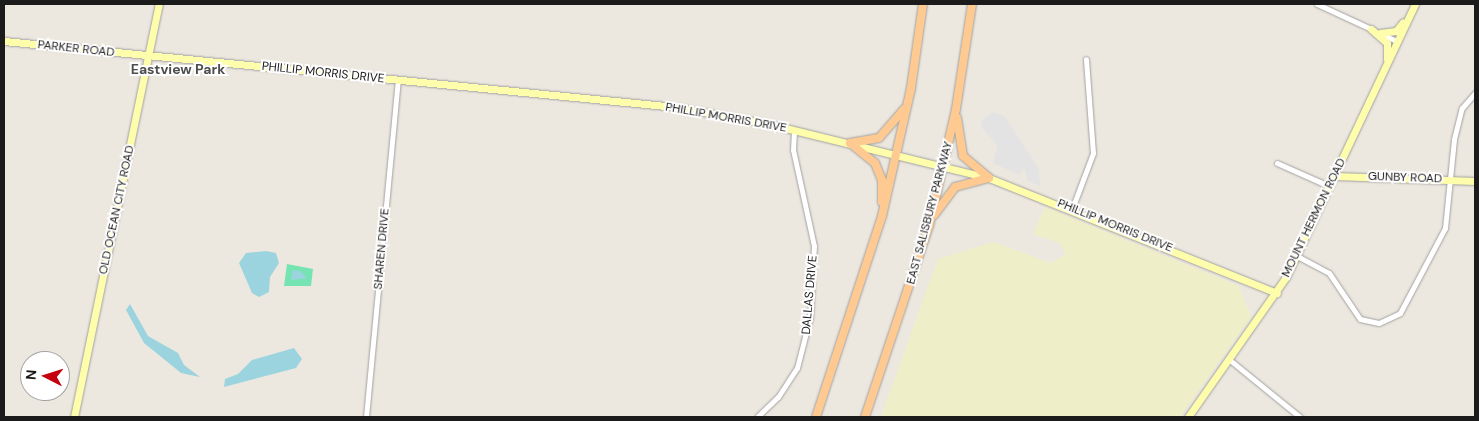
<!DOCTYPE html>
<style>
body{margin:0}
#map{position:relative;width:1479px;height:421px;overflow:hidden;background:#ede8df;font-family:"DM Sans",sans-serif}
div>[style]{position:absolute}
.farmland>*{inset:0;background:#eeefc8}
.pitch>*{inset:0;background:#75e4b2}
.parking>*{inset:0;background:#e3e3e3}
.water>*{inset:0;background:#9bd4df}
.stream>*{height:2px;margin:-1px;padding:0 1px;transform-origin:1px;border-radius:1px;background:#9bd4df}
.roads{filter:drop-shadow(0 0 1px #a2a2a2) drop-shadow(0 0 1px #a2a2a2)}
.street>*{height:5px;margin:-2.5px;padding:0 2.5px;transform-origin:2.5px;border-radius:2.5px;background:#fff}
.secondary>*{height:7px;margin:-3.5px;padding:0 3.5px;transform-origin:3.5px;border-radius:3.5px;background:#fefdac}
.primary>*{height:8px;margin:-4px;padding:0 4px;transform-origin:4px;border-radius:4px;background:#ffc992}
span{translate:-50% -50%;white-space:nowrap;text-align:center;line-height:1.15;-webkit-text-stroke:4px #fff;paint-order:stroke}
.street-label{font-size:12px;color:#1b1b1b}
.neighbourhood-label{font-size:14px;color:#4e4e4e;font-weight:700}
.frame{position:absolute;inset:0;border:5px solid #1b1b1b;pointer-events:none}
.north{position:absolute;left:20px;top:351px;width:50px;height:50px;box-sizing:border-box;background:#fff;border:1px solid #a4a4a4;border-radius:50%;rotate:275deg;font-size:14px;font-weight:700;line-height:20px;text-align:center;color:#1b1b1b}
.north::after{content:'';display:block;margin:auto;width:18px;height:22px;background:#c5000d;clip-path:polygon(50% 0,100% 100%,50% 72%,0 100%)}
</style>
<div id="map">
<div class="farmland">
<div style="clip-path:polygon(1045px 207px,1239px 286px,1251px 317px,1180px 417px,881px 417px,938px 259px,993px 242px,1051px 263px,1066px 254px,1060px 243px,1033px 234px)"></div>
</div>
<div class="pitch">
<div style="clip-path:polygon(287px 264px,313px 269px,311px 286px,284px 286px)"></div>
</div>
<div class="parking">
<div style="clip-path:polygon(993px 112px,1005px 117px,1039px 169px,1040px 186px,1028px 181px,1024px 168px,1019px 175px,993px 163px,997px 145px,981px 127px,982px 120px)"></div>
</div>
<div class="water">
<div style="clip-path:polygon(266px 251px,276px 253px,279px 263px,270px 277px,269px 292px,259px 297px,252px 293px,239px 263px,246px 253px)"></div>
<div style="clip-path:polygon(293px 270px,300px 271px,307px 278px,291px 280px)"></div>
<div style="clip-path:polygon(130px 304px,148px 336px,178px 353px,184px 365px,200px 377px,181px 373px,144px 343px,126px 310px)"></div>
<div style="clip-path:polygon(294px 348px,302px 359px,296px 368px,224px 387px,225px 379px,238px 374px,252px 360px)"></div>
</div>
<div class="stream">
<div style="left:1474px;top:4px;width:1px"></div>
</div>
<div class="roads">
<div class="street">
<div style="left:1317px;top:4px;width:62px;rotate:24.9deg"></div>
<div style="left:1381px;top:34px;width:17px;rotate:24deg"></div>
<div style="left:1277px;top:163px;width:57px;rotate:23.9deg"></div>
<div style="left:1072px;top:209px;width:60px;rotate:-69.4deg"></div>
<div style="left:1093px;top:153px;width:94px;rotate:-94.3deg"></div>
<div style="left:1297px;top:256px;width:36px;rotate:28deg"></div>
<div style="left:1329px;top:273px;width:55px;rotate:56deg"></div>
<div style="left:1360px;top:319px;width:19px;rotate:12deg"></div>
<div style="left:1379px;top:323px;width:23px;rotate:-25deg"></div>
<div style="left:1400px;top:313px;width:96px;rotate:-62.1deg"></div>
<div style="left:1445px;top:228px;width:89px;rotate:-84.2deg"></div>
<div style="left:1454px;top:139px;width:32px;rotate:-76deg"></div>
<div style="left:1462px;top:108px;width:20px;rotate:-49deg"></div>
<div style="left:1231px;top:361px;width:89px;rotate:39.1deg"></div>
<div style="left:366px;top:417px;width:338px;rotate:-84.6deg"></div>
<div style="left:757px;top:417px;width:29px;rotate:-44deg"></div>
<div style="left:778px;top:397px;width:35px;rotate:-57deg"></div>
<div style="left:797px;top:368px;width:53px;rotate:-75.7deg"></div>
<div style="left:810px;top:317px;width:71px;rotate:-86.8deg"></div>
<div style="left:814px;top:246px;width:98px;rotate:-102.3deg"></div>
<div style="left:793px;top:150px;width:20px;rotate:-87deg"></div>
</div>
<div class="secondary">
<div style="left:1371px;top:29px;width:21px;rotate:41deg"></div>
<div style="left:1387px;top:43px;width:16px;rotate:90deg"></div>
<div style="left:1380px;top:33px;width:16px;rotate:-7deg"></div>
<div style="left:1396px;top:31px;width:11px;rotate:-52deg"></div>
<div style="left:4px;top:41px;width:675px;rotate:5.61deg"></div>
<div style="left:676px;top:107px;width:95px;rotate:10.4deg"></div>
<div style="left:769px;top:124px;width:227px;rotate:13.8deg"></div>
<div style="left:989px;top:178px;width:310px;rotate:21.8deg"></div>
<div style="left:1335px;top:176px;width:140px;rotate:2deg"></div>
<div style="left:74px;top:417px;width:422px;rotate:-78.4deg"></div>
<div style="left:1188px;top:417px;width:171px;rotate:-55deg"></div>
<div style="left:1286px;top:277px;width:302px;rotate:-64.7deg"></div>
</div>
<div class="primary">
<div style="left:957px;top:118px;width:38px;rotate:81deg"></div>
<div style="left:963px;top:156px;width:34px;rotate:40deg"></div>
<div style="left:850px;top:143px;width:32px;rotate:39deg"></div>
<div style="left:875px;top:163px;width:18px;rotate:68deg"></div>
<div style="left:882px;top:180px;width:22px;rotate:90deg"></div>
<div style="left:850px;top:143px;width:29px;rotate:-10deg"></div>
<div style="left:879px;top:138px;width:38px;rotate:-49deg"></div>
<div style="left:934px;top:215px;width:35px;rotate:-53deg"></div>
<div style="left:955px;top:187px;width:35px;rotate:-15deg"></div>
<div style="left:816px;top:417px;width:212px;rotate:-71.8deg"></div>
<div style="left:882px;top:216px;width:131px;rotate:-77.2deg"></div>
<div style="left:911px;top:88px;width:85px;rotate:-81.9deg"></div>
<div style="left:865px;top:417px;width:201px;rotate:-71.5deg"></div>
<div style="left:929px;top:226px;width:120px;rotate:-77deg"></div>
<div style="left:956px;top:109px;width:106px;rotate:-81.3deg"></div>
</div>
</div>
<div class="street-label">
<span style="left:76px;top:49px;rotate:6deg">PARKER ROAD</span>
<span style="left:323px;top:73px;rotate:6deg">PHILLIP MORRIS DRIVE</span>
<span style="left:726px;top:118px;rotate:10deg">PHILLIP MORRIS DRIVE</span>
<span style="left:1405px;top:178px;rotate:2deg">GUNBY ROAD</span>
<span style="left:117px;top:210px;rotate:-78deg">OLD OCEAN CITY ROAD</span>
<span style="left:930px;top:213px;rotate:-75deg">EAST SALISBURY PARKWAY</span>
<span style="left:1314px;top:218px;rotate:-64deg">MOUNT HERMON ROAD</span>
<span style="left:1115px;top:226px;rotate:22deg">PHILLIP MORRIS DRIVE</span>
<span style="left:382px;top:249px;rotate:-85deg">SHAREN DRIVE</span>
<span style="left:810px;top:295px;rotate:-85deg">DALLAS DRIVE</span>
</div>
<div class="neighbourhood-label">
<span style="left:178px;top:69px">Eastview Park</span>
</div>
<div class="frame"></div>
<div class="north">N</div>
</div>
